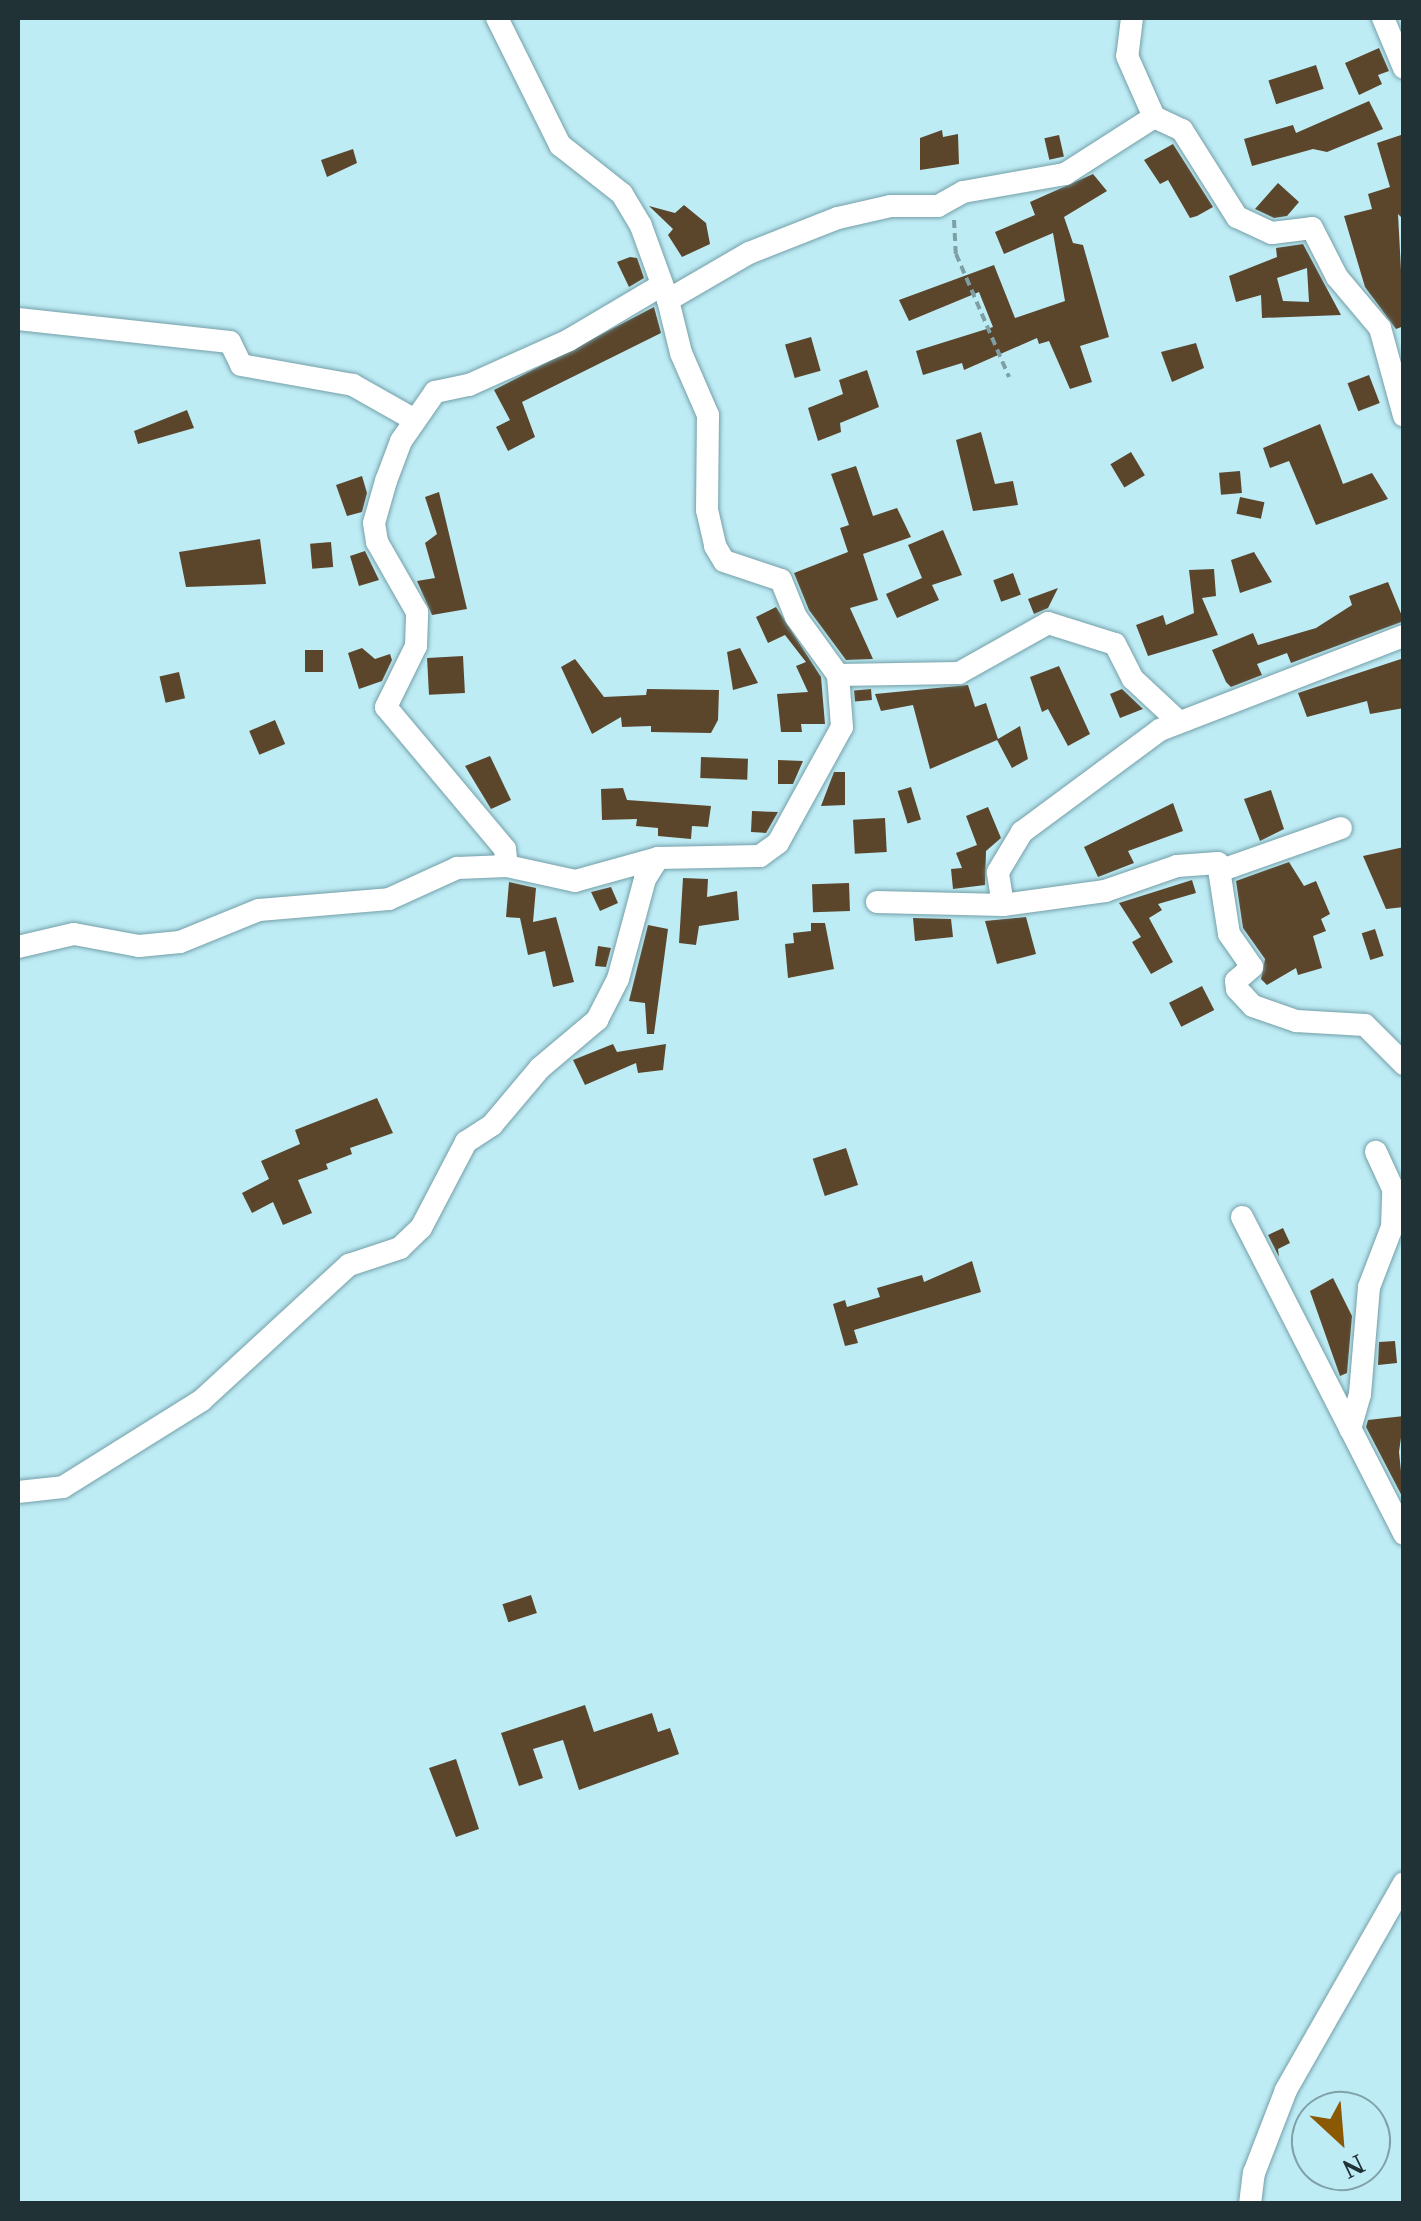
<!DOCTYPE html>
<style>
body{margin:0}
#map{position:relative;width:1421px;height:2221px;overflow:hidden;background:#beecf5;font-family:Georgia,serif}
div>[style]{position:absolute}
.building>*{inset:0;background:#5b462c;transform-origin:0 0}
.path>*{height:4px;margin-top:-2px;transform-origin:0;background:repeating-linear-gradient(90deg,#7d9fa5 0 8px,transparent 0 13px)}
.roads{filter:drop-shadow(0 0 2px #749fa8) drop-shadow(0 0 2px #749fa8)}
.minor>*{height:22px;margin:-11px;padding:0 11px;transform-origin:11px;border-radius:11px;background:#fff}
span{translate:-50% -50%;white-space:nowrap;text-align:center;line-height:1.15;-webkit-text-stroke:10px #beecf5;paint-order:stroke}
.frame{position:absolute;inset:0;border:20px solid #203235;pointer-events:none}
.north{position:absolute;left:1291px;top:2091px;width:100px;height:100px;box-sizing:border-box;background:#beecf5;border:2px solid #7fa2a8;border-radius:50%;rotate:154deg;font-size:28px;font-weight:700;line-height:40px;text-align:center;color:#203235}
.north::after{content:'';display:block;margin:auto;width:35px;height:45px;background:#8b5803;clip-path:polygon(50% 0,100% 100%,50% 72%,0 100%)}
</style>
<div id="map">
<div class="building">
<div style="clip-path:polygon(1379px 48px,1389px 71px,1378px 75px,1382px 84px,1359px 95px,1345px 63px)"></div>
<div style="left:1316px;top:65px;width:25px;height:50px;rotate:72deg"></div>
<div style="clip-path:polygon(1369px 101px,1383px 129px,1327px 152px,1313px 149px,1252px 166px,1244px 139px,1293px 125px,1296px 133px)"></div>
<div style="clip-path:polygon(942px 130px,943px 137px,958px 134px,959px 164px,920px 170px,920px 138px)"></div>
<div style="clip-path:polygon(1404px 134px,1404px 220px,1398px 214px,1404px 326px,1396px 329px,1365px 287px,1344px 216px,1372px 209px,1368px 194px,1390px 187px,1377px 143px)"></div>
<div style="left:1059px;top:135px;width:22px;height:15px;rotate:77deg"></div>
<div style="clip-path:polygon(1173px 144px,1213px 207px,1197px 216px,1190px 218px,1168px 180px,1160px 184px,1144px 160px)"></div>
<div style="clip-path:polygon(353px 149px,357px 163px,327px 177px,321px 160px)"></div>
<div style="clip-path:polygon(1093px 174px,1107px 191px,1064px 217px,1073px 243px,1083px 245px,1109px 337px,1080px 346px,1092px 382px,1070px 389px,1049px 341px,1039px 344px,1037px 338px,964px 370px,962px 363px,923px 375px,916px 351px,993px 327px,979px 292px,909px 321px,899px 300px,994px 265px,1015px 318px,1065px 301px,1053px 233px,1004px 254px,995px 232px,1035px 215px,1030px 202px)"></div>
<div style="clip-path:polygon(1278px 183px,1299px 202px,1287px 216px,1274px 218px,1255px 209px)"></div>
<div style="clip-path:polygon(684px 205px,706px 223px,710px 244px,682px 257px,668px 235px,673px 229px,649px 206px,675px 213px)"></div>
<div style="clip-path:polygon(evenodd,1303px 244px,1341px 315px,1262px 318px,1261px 295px,1236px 302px,1229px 276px,1277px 257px,1276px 248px,1303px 244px,1307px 268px,1309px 302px,1283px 301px,1277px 278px,1307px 268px)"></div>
<div style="clip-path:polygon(630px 257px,637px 258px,644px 278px,629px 287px,617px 262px)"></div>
<div style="clip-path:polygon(654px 307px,661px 333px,522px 402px,535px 437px,508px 451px,496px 427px,510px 420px,494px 390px)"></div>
<div style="left:811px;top:337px;width:35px;height:27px;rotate:74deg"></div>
<div style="clip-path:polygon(1196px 343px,1204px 368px,1172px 382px,1161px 352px)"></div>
<div style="clip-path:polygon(867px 370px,879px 407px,840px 423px,841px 432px,818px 441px,808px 408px,843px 394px,839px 380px)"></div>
<div style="left:1369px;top:375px;width:30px;height:23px;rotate:69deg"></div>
<div style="clip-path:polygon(187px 410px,194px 428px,138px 444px,134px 431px)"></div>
<div style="clip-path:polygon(1320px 424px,1343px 484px,1372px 473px,1388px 499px,1316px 525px,1289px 461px,1270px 468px,1263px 448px)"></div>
<div style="clip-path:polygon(981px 432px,995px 484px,1013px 481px,1018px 505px,973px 511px,956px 440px)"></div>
<div style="left:1131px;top:452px;width:27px;height:24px;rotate:59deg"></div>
<div style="clip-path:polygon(856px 466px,873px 516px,897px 508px,911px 537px,863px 554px,878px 600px,850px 608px,873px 659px,846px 660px,809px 610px,794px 573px,848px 552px,840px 528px,849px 525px,831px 474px)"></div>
<div style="left:1240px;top:471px;width:22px;height:21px;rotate:85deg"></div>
<div style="clip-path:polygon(362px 476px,367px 493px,362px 512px,347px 516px,336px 485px)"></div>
<div style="clip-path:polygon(439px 492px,467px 609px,432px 615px,417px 581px,435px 578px,425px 543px,437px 534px,425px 497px)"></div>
<div style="left:1240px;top:497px;width:25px;height:17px;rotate:12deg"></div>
<div style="clip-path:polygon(943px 530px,962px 575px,932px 585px,939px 600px,897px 618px,886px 594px,922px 578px,908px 545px)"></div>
<div style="clip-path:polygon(260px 539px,266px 584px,186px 587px,179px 552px)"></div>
<div style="left:331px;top:542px;width:25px;height:21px;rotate:85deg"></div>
<div style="clip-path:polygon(365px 551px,379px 580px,359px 586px,350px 556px)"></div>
<div style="clip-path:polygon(1254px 552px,1272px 582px,1240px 593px,1231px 560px)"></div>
<div style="clip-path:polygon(1214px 569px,1216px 596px,1202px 598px,1218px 635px,1148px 656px,1136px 625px,1163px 615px,1166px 625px,1194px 613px,1189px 570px)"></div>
<div style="left:1013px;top:573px;width:23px;height:21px;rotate:70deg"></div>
<div style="clip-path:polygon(1388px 582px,1404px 621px,1291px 663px,1287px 653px,1257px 664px,1262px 675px,1231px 687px,1226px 682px,1212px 650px,1253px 633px,1258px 645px,1316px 628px,1352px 605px,1349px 596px)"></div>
<div style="clip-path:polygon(1058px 588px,1048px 608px,1034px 614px,1028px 599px)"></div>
<div style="clip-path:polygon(776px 607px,821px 677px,825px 724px,801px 724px,802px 732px,781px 732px,777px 694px,808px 692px,796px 666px,806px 662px,785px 635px,768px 643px,756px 617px)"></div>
<div style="clip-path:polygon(362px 648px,375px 659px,390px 654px,392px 660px,382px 681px,359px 689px,348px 653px)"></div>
<div style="clip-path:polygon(740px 648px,758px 683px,733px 690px,727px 652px)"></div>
<div style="left:323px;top:650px;width:22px;height:18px;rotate:90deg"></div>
<div style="left:463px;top:656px;width:37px;height:36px;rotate:87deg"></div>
<div style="clip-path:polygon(1404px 658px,1404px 708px,1370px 714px,1367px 701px,1307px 717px,1298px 693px)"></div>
<div style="clip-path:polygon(575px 659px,604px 697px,646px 695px,647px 689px,719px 690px,718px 720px,711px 733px,651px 732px,651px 726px,622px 727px,621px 717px,592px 734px,561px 667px)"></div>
<div style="clip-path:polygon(1059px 666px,1090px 734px,1068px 746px,1048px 709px,1042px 712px,1030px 677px)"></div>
<div style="left:179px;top:672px;width:27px;height:20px;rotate:77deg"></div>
<div style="clip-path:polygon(968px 685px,975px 707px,986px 703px,998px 739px,1020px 726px,1028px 759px,1012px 768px,997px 740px,930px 769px,913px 705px,881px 711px,875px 694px)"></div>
<div style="left:871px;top:689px;width:11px;height:17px;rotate:85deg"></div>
<div style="clip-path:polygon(1122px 689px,1143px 709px,1120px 718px,1110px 694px)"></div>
<div style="left:275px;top:720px;width:26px;height:28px;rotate:67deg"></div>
<div style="clip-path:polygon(490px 756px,511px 800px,491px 809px,465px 766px)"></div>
<div style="left:701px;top:757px;width:47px;height:21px;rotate:2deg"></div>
<div style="clip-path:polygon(778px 760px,803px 761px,793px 784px,778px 784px)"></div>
<div style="clip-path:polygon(834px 772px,845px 772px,845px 805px,821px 806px)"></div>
<div style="left:911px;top:787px;width:34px;height:14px;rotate:73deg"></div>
<div style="clip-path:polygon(623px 788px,627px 800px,711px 806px,708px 827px,692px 826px,691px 839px,658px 836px,658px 828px,636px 826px,637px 819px,602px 820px,601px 789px)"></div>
<div style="clip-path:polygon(1271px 790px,1284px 829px,1260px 841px,1244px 799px)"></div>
<div style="clip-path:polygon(1173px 803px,1183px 831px,1128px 851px,1134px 863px,1098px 877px,1084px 847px)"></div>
<div style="clip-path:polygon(988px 807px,1001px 838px,986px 851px,985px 885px,953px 889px,951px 869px,962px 868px,956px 853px,977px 845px,966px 816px)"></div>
<div style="clip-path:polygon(752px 811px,778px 812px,766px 833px,751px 832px)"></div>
<div style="left:885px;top:818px;width:34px;height:32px;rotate:87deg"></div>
<div style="clip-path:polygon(1404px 847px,1404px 907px,1386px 909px,1363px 856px)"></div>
<div style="clip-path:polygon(1289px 862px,1304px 886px,1316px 881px,1330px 914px,1321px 919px,1326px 931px,1313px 936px,1322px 968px,1298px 975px,1296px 968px,1267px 985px,1261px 979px,1265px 959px,1243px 928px,1236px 881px)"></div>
<div style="clip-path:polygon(683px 878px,708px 879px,707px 897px,737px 891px,739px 920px,699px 926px,696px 945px,679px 943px)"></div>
<div style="clip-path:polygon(1192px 880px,1196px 893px,1158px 904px,1162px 910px,1149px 918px,1173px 962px,1151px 974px,1132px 942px,1141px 937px,1119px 903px)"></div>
<div style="clip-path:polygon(509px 882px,536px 888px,533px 922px,556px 917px,574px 982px,553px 987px,545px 951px,528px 955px,520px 918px,506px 917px)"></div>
<div style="left:849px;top:883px;width:28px;height:37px;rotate:88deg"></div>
<div style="clip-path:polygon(611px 887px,618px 903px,600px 911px,591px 892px)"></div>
<div style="clip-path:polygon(1026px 917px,1036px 954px,997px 964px,985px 921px)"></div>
<div style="clip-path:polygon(913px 918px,951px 919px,953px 937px,915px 941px)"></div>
<div style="clip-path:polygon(811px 923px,825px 923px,834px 969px,788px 978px,785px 944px,794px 943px,793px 933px,811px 931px)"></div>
<div style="clip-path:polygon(648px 925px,668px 929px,654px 1034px,647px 1034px,645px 1003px,629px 1001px)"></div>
<div style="left:1375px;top:929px;width:28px;height:14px;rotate:72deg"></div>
<div style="clip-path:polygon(598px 946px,611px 948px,606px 967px,595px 966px)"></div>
<div style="left:1202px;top:986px;width:27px;height:37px;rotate:63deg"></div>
<div style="clip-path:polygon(613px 1044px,617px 1052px,666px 1044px,663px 1070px,638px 1073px,636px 1063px,585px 1085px,573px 1060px)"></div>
<div style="clip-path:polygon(377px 1098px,393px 1133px,350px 1148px,352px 1154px,326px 1164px,328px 1169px,298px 1180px,312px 1213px,283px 1225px,273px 1202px,252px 1213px,242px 1193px,269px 1179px,261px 1161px,300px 1144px,295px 1130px)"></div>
<div style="left:846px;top:1148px;width:39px;height:35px;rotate:72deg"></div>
<div style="clip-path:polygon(1283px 1228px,1290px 1243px,1278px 1249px,1279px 1257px,1268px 1235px)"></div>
<div style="clip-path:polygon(972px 1261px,981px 1292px,854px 1330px,858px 1343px,845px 1346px,833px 1304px,845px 1300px,847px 1307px,880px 1297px,877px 1288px,922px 1275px,924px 1282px)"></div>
<div style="clip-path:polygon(1333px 1278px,1352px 1316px,1347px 1373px,1340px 1376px,1310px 1291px)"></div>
<div style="clip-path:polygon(1395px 1341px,1397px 1363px,1378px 1365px,1379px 1342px)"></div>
<div style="clip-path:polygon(1404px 1416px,1399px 1452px,1404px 1500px,1366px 1427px,1368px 1420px)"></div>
<div style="left:531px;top:1595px;width:19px;height:30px;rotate:72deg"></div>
<div style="clip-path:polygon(585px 1705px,594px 1732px,652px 1713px,658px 1732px,670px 1728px,679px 1754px,579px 1790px,563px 1740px,533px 1749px,543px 1778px,519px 1786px,501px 1733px)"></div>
<div style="clip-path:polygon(456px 1759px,479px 1829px,456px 1837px,429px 1768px)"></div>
</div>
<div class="path">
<div style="left:954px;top:220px;width:34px;rotate:87deg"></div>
<div style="left:956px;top:254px;width:134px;rotate:66.7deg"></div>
</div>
<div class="roads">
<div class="minor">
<div style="left:497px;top:18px;width:142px;rotate:63.6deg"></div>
<div style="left:560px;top:145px;width:79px;rotate:38.3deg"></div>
<div style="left:622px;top:194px;width:37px;rotate:59deg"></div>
<div style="left:641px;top:226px;width:79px;rotate:70deg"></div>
<div style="left:668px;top:300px;width:94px;rotate:-30.1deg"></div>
<div style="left:749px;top:253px;width:96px;rotate:-21.5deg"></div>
<div style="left:838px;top:218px;width:54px;rotate:-12.8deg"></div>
<div style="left:891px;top:206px;width:47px"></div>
<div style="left:938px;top:206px;width:29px;rotate:-29deg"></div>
<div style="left:963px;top:192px;width:104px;rotate:-10deg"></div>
<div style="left:1065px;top:174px;width:106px;rotate:-32.6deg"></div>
<div style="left:1132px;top:18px;width:38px;rotate:97deg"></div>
<div style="left:1127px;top:56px;width:67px;rotate:66.1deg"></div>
<div style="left:1154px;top:117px;width:31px;rotate:25deg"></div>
<div style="left:1182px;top:130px;width:103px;rotate:57.7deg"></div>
<div style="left:1237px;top:217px;width:38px;rotate:25deg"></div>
<div style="left:1272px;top:233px;width:40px;rotate:-7.1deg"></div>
<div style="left:1312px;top:228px;width:55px;rotate:63deg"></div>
<div style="left:1337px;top:277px;width:67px;rotate:49.9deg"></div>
<div style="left:1380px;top:328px;width:91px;rotate:74.7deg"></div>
<div style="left:1383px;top:18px;width:54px;rotate:67.2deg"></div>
<div style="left:668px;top:300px;width:55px;rotate:76.2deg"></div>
<div style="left:681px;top:353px;width:68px;rotate:66.5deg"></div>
<div style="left:708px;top:415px;width:95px;rotate:90.6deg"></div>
<div style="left:707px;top:510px;width:37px;rotate:77deg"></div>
<div style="left:715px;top:546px;width:17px;rotate:59deg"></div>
<div style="left:724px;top:561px;width:60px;rotate:18.4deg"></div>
<div style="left:781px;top:580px;width:40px;rotate:68deg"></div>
<div style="left:796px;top:617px;width:72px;rotate:54.1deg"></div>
<div style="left:838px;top:675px;width:121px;rotate:-0.9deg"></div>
<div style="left:959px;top:673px;width:102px;rotate:-29.3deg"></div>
<div style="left:1048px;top:623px;width:70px;rotate:17.4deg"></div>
<div style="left:1115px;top:644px;width:39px;rotate:63deg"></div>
<div style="left:1133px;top:679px;width:60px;rotate:43deg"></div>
<div style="left:18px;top:319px;width:213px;rotate:6.2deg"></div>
<div style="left:230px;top:342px;width:25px;rotate:64deg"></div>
<div style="left:241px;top:365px;width:114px;rotate:10.1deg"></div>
<div style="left:353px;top:385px;width:69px;rotate:29.5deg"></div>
<div style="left:507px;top:866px;width:17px;rotate:-97deg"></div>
<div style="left:505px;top:849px;width:185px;rotate:-130deg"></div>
<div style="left:386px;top:707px;width:68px;rotate:-63.8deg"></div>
<div style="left:416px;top:646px;width:34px;rotate:-88deg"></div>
<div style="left:417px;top:612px;width:81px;rotate:-119.7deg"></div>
<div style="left:377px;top:542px;width:19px;rotate:-99deg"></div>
<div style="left:374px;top:523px;width:44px;rotate:-74.1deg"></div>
<div style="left:386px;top:481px;width:43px;rotate:-69.4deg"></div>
<div style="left:401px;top:441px;width:60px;rotate:-55.2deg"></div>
<div style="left:435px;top:392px;width:35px;rotate:-12deg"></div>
<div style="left:469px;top:385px;width:110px;rotate:-24.2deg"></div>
<div style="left:569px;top:340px;width:108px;rotate:-30.6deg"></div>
<div style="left:1222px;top:870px;width:126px;rotate:-19.4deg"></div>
<div style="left:877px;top:902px;width:126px;rotate:1.4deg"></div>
<div style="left:1003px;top:905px;width:103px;rotate:-7.8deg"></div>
<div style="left:1105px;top:891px;width:76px;rotate:-19.1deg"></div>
<div style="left:1177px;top:866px;width:41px;rotate:-4.2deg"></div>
<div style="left:1218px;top:863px;width:72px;rotate:81.2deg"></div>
<div style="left:1229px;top:934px;width:40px;rotate:55.1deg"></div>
<div style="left:1252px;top:967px;width:21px;rotate:139deg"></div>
<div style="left:1236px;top:981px;width:8px;rotate:83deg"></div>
<div style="left:1237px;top:989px;width:23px;rotate:47deg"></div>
<div style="left:1253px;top:1006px;width:46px;rotate:19.2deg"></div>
<div style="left:1296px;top:1021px;width:69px;rotate:3.3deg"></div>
<div style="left:1365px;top:1025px;width:55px;rotate:45deg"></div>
<div style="left:1003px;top:905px;width:33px;rotate:-99deg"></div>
<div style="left:998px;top:872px;width:47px;rotate:-59deg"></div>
<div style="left:1022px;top:832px;width:172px;rotate:-36.5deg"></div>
<div style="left:1160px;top:730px;width:261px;rotate:-21.1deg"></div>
<div style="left:18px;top:947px;width:57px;rotate:-13.1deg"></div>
<div style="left:74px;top:934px;width:66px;rotate:10.5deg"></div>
<div style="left:139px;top:946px;width:41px;rotate:-5.6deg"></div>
<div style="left:180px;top:942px;width:85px;rotate:-22.1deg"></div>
<div style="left:259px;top:910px;width:130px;rotate:-4.8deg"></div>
<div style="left:389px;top:899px;width:75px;rotate:-24.5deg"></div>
<div style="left:457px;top:868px;width:50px;rotate:-2.3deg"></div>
<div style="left:507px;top:866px;width:70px;rotate:12.4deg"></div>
<div style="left:575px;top:881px;width:86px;rotate:-15.5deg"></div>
<div style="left:1242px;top:1217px;width:356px;rotate:62.9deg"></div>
<div style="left:1350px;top:1429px;width:36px;rotate:-74deg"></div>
<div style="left:1360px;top:1394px;width:107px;rotate:-85.2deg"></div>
<div style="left:1369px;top:1287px;width:64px;rotate:-69deg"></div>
<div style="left:1392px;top:1227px;width:38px;rotate:-88deg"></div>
<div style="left:1393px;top:1189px;width:41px;rotate:-114.7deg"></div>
<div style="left:18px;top:1492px;width:45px;rotate:-6.3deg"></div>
<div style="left:63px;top:1487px;width:164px;rotate:-32deg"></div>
<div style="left:202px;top:1400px;width:200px;rotate:-42.6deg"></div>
<div style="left:349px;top:1265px;width:54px;rotate:-18.4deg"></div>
<div style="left:400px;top:1248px;width:29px;rotate:-44deg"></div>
<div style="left:421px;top:1228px;width:97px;rotate:-62.4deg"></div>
<div style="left:466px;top:1142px;width:31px;rotate:-33deg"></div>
<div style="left:492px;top:1125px;width:75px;rotate:-49.9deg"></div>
<div style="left:540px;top:1068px;width:75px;rotate:-40.1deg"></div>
<div style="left:597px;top:1020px;width:46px;rotate:-62.9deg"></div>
<div style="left:618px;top:979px;width:104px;rotate:-74.9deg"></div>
<div style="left:645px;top:879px;width:25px;rotate:-58deg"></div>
<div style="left:658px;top:858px;width:102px;rotate:-1.1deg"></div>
<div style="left:760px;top:856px;width:22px;rotate:-36deg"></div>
<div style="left:778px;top:843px;width:132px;rotate:-61.1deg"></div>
<div style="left:842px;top:727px;width:52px;rotate:-94.4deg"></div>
<div style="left:1250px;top:2204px;width:31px;rotate:-83deg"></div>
<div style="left:1254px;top:2173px;width:89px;rotate:-68.9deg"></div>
<div style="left:1286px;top:2090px;width:238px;rotate:-60.3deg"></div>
</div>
</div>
<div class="frame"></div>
<div class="north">N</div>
</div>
